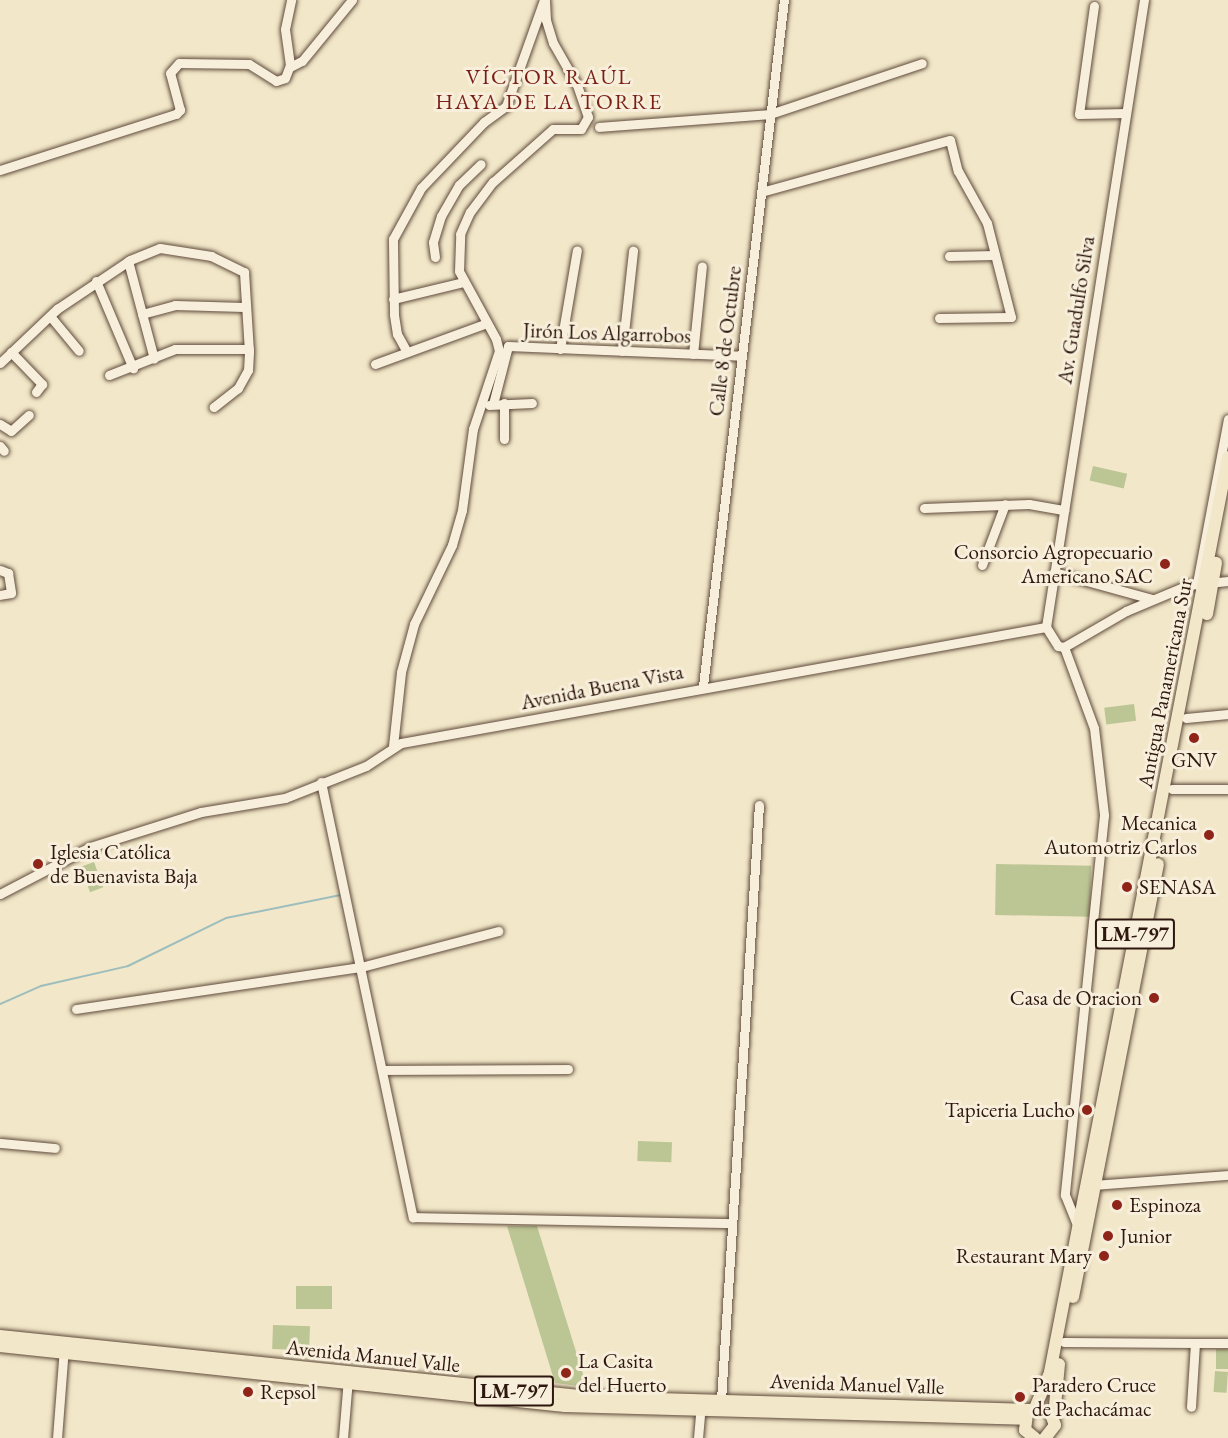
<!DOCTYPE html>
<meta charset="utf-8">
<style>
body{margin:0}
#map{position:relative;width:1228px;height:1438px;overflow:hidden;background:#f2e7c8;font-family:"EB Garamond",serif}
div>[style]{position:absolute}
.green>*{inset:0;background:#bcc594;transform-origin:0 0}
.stream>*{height:2px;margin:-1px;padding:0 1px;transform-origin:1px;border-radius:1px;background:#9dbebd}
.roads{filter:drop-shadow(0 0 2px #5f4b3c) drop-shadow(0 0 2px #5f4b3c)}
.minor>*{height:9px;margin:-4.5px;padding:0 4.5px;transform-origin:4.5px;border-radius:4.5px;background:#f7efdb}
.major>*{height:12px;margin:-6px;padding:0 6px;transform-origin:6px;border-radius:6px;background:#f2e7c8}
.dots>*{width:16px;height:16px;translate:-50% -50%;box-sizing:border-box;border:3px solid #f7efdb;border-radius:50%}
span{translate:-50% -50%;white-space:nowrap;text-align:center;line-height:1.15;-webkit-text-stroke:6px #f7efdb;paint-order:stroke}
.shield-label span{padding:2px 4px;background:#f7efdb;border:2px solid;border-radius:4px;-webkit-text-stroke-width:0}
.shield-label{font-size:20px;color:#2e170e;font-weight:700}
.street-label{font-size:21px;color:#2e170e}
.poi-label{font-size:21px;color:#2e170e}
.right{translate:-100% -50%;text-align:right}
.left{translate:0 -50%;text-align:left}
.neighbourhood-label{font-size:22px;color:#7a1f14;letter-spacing:1.5px}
</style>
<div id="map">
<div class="green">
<div style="left:1093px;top:466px;width:35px;height:15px;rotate:13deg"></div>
<div style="left:1134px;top:704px;width:17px;height:30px;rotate:83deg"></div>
<div style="left:94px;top:862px;width:27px;height:14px;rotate:70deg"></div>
<div style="left:996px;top:864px;width:95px;height:51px;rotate:1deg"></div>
<div style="left:638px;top:1141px;width:34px;height:20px;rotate:2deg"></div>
<div style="clip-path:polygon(507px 1226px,537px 1226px,587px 1387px,555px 1383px)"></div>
<div style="left:296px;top:1286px;width:36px;height:23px"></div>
<div style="left:273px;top:1325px;width:37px;height:24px;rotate:2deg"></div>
<div style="left:1216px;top:1349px;width:12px;height:20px"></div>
<div style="left:1215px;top:1371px;width:13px;height:21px;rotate:4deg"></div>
</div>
<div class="stream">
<div style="left:0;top:1004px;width:45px;rotate:-23.7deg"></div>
<div style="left:41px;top:986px;width:89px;rotate:-12.9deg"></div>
<div style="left:128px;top:966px;width:109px;rotate:-26.1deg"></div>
<div style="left:226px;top:918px;width:117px;rotate:-11.3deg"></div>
</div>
<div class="roads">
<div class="minor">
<div style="left:1094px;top:6px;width:109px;rotate:97.9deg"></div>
<div style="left:1079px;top:114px;width:47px;rotate:-1.2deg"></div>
<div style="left:290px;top:67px;width:13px;rotate:-27deg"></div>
<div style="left:302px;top:61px;width:79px;rotate:-50.7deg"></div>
<div style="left:599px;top:127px;width:171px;rotate:-4.3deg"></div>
<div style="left:770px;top:114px;width:160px;rotate:-18.5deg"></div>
<div style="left:0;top:170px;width:185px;rotate:-17.7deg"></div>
<div style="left:176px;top:114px;width:6px;rotate:-45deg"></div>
<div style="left:180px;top:110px;width:38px;rotate:-105deg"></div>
<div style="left:170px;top:73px;width:13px;rotate:-48deg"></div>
<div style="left:179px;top:63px;width:70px;rotate:0.8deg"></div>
<div style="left:249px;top:64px;width:32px;rotate:32deg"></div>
<div style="left:276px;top:81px;width:9px;rotate:-18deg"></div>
<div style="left:285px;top:78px;width:14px;rotate:-69deg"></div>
<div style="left:290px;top:65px;width:36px;rotate:-98deg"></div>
<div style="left:285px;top:29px;width:30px;rotate:-78deg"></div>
<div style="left:761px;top:192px;width:196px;rotate:-15.4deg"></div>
<div style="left:950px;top:140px;width:32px;rotate:76deg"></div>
<div style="left:958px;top:171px;width:60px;rotate:60.9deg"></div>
<div style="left:987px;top:223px;width:97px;rotate:75.7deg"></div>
<div style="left:1011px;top:317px;width:72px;rotate:179.2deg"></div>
<div style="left:949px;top:256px;width:46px;rotate:-1.2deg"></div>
<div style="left:435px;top:257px;width:15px;rotate:-98deg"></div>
<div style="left:433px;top:242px;width:27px;rotate:-73deg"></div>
<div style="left:441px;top:216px;width:36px;rotate:-60deg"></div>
<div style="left:459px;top:185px;width:30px;rotate:-44deg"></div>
<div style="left:128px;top:261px;width:101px;rotate:75.1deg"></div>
<div style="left:96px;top:281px;width:95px;rotate:67deg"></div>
<div style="left:393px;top:299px;width:73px;rotate:-13.5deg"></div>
<div style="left:142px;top:314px;width:34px;rotate:-15deg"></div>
<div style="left:175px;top:305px;width:69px;rotate:1.7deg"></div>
<div style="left:50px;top:316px;width:45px;rotate:50.4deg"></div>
<div style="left:560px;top:349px;width:100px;rotate:-80.3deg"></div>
<div style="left:622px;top:351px;width:101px;rotate:-83.7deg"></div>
<div style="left:11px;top:352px;width:45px;rotate:45.9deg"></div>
<div style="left:42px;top:384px;width:10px;rotate:127deg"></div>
<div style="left:407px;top:352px;width:21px;rotate:-119deg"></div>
<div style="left:397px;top:334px;width:20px;rotate:-99deg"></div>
<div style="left:394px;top:314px;width:75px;rotate:-90.8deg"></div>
<div style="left:393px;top:239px;width:58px;rotate:-61.2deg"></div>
<div style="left:421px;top:188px;width:91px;rotate:-46.3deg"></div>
<div style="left:484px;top:122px;width:27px;rotate:-36deg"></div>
<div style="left:506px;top:106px;width:113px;rotate:-70.3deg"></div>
<div style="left:693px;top:354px;width:88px;rotate:-84.2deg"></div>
<div style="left:0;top:363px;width:79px;rotate:-43.5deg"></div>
<div style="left:57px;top:309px;width:88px;rotate:-33.9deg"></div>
<div style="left:130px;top:260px;width:32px;rotate:-22deg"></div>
<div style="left:160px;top:248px;width:52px;rotate:8.9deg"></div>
<div style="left:211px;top:256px;width:37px;rotate:26deg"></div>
<div style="left:244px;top:272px;width:80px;rotate:86.4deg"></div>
<div style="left:249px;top:352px;width:18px;rotate:93deg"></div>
<div style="left:248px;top:370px;width:21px;rotate:119deg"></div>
<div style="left:238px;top:388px;width:31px;rotate:142deg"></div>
<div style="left:375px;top:364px;width:119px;rotate:-20.1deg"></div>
<div style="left:109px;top:375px;width:71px;rotate:-21.5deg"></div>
<div style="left:175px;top:349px;width:74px"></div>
<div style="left:493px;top:404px;width:60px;rotate:-75.5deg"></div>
<div style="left:508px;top:346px;width:234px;rotate:2.4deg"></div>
<div style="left:489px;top:405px;width:43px;rotate:-2.7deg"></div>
<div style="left:0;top:424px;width:13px;rotate:32deg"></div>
<div style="left:11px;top:431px;width:24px;rotate:-42deg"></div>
<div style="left:504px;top:439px;width:36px;rotate:-90deg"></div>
<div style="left:0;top:446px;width:6px;rotate:51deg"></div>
<div style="left:924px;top:508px;width:105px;rotate:-2.2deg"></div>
<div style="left:1029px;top:504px;width:36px;rotate:10deg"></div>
<div style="left:982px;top:565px;width:65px;rotate:-69.3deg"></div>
<div style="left:0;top:570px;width:9px;rotate:21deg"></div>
<div style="left:8px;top:573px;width:20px;rotate:81deg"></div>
<div style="left:11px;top:593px;width:11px;rotate:170deg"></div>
<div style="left:1054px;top:572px;width:102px;rotate:15.4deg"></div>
<div style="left:1197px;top:583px;width:167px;rotate:-79.3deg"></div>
<div style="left:1046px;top:627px;width:635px;rotate:-81.12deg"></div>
<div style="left:1064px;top:647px;width:86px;rotate:69.7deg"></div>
<div style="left:1094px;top:728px;width:88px;rotate:83.4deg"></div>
<div style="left:1104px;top:815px;width:382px;rotate:95.9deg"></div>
<div style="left:1065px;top:1195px;width:32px;rotate:68deg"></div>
<div style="left:1064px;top:647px;width:72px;rotate:-30.1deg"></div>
<div style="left:1126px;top:611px;width:67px;rotate:-22.8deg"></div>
<div style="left:1188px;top:585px;width:40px;rotate:-5.7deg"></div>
<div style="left:703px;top:686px;width:691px;rotate:-83.27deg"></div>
<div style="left:1186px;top:718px;width:42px;rotate:-5.4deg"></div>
<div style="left:393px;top:746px;width:74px;rotate:-83.8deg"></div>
<div style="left:401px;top:672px;width:50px;rotate:-74.8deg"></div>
<div style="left:414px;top:624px;width:88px;rotate:-64.3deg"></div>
<div style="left:452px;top:545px;width:36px;rotate:-74deg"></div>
<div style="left:462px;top:510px;width:82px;rotate:-82.3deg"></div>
<div style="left:473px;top:429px;width:82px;rotate:-71.6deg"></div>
<div style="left:499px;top:351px;width:12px;rotate:-104deg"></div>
<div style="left:496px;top:339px;width:77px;rotate:-118.6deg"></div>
<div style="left:459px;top:271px;width:37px;rotate:-88deg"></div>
<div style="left:460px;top:234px;width:24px;rotate:-66deg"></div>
<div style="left:470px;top:212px;width:38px;rotate:-53deg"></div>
<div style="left:493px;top:182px;width:80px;rotate:-41.5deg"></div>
<div style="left:553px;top:129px;width:28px"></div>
<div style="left:581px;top:129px;width:14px;rotate:-60deg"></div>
<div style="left:588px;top:117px;width:34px;rotate:-109deg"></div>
<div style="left:577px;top:85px;width:48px;rotate:-119.7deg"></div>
<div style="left:553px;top:43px;width:24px;rotate:-107deg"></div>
<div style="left:546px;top:20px;width:20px;rotate:-93deg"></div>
<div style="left:321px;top:782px;width:445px;rotate:78.1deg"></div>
<div style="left:413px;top:1217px;width:319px;rotate:1.1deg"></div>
<div style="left:1172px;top:789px;width:56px"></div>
<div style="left:0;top:894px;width:102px;rotate:-27.6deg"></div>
<div style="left:90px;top:847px;width:116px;rotate:-17.5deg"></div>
<div style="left:201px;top:812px;width:85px;rotate:-9.5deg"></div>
<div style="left:285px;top:798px;width:87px;rotate:-21.6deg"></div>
<div style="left:366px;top:766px;width:42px;rotate:-33.3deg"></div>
<div style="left:401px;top:743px;width:655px;rotate:-10.2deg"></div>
<div style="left:1046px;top:627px;width:22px;rotate:58deg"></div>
<div style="left:1058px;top:646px;width:6px;rotate:9deg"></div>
<div style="left:76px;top:1009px;width:288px;rotate:-8.4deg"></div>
<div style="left:361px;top:967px;width:142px;rotate:-14.7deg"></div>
<div style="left:383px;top:1070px;width:185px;rotate:-0.3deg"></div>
<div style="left:0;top:1143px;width:55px;rotate:5.2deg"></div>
<div style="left:1094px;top:1185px;width:134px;rotate:-4.3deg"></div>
<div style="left:1064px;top:1342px;width:131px;rotate:0.4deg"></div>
<div style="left:1195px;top:1343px;width:64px;rotate:93.6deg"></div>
<div style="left:1195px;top:1343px;width:33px"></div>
<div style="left:721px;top:1400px;width:596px;rotate:-86.35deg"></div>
<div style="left:57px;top:1438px;width:90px;rotate:-85.6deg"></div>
<div style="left:343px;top:1438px;width:60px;rotate:-85.2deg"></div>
<div style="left:698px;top:1438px;width:34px;rotate:-85deg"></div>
</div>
<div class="major">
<div style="left:1207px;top:614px;width:52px;rotate:-80deg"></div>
<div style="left:1073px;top:1297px;width:441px;rotate:-78.9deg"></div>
<div style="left:0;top:1336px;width:592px;rotate:5.91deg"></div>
<div style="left:589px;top:1397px;width:442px;rotate:1.7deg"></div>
<div style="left:0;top:1346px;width:568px;rotate:6.06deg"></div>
<div style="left:565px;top:1406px;width:460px;rotate:1.6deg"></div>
<div style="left:1035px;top:1408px;width:39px;rotate:-67deg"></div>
<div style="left:1050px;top:1372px;width:932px;rotate:-78.99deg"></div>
<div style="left:1027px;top:1414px;width:16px;rotate:97deg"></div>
<div style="left:1025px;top:1430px;width:13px;rotate:39deg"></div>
<div style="left:1054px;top:1416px;width:52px;rotate:-84.5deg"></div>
<div style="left:1045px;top:1438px;width:16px;rotate:-52deg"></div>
<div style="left:1055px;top:1425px;width:14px;rotate:-111deg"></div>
</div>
</div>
<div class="dots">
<div style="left:1165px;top:564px;background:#8f2418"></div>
<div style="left:1194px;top:738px;background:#8f2418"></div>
<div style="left:1209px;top:835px;background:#8f2418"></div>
<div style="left:38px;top:864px;background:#8f2418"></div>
<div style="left:1127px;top:887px;background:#8f2418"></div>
<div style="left:1154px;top:998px;background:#8f2418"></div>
<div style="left:1087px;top:1110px;background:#8f2418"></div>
<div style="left:1117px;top:1205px;background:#8f2418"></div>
<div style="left:1108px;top:1236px;background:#8f2418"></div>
<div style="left:1104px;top:1256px;background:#8f2418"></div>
<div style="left:566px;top:1373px;background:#8f2418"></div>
<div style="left:248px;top:1392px;background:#8f2418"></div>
<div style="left:1020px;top:1397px;background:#8f2418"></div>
</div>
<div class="shield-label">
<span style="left:1135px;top:934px">LM-797</span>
<span style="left:514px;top:1391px">LM-797</span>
</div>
<div class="street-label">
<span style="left:1076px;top:310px;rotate:-81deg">Av. Guadulfo Silva</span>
<span style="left:607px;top:333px;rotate:2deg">Jirón Los Algarrobos</span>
<span style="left:725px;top:341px;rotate:-83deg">Calle 8 de Octubre</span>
<span style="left:1165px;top:683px;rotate:-79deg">Antigua Panamericana Sur</span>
<span style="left:602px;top:687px;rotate:-11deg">Avenida Buena Vista</span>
<span style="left:373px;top:1356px;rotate:6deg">Avenida Manuel Valle</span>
<span style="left:857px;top:1384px;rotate:2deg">Avenida Manuel Valle</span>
</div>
<div class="poi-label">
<span class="right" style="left:1153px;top:564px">Consorcio Agropecuario<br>Americano SAC</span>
<span style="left:1194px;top:760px">GNV</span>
<span class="right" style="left:1197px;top:835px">Mecanica<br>Automotriz Carlos</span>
<span class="left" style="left:50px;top:864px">Iglesia Católica<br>de Buenavista Baja</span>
<span class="left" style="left:1139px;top:887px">SENASA</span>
<span class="right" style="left:1142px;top:998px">Casa de Oracion</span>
<span class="right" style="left:1075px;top:1110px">Tapiceria Lucho</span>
<span class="left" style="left:1129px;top:1205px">Espinoza</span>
<span class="left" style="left:1120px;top:1236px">Junior</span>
<span class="right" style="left:1092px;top:1256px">Restaurant Mary</span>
<span class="left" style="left:578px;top:1373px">La Casita<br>del Huerto</span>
<span class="left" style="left:1032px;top:1397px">Paradero Cruce<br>de Pachacámac</span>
<span class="left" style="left:260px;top:1392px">Repsol</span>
</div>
<div class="neighbourhood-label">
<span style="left:549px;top:89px">VÍCTOR RAÚL<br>HAYA DE LA TORRE</span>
</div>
</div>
